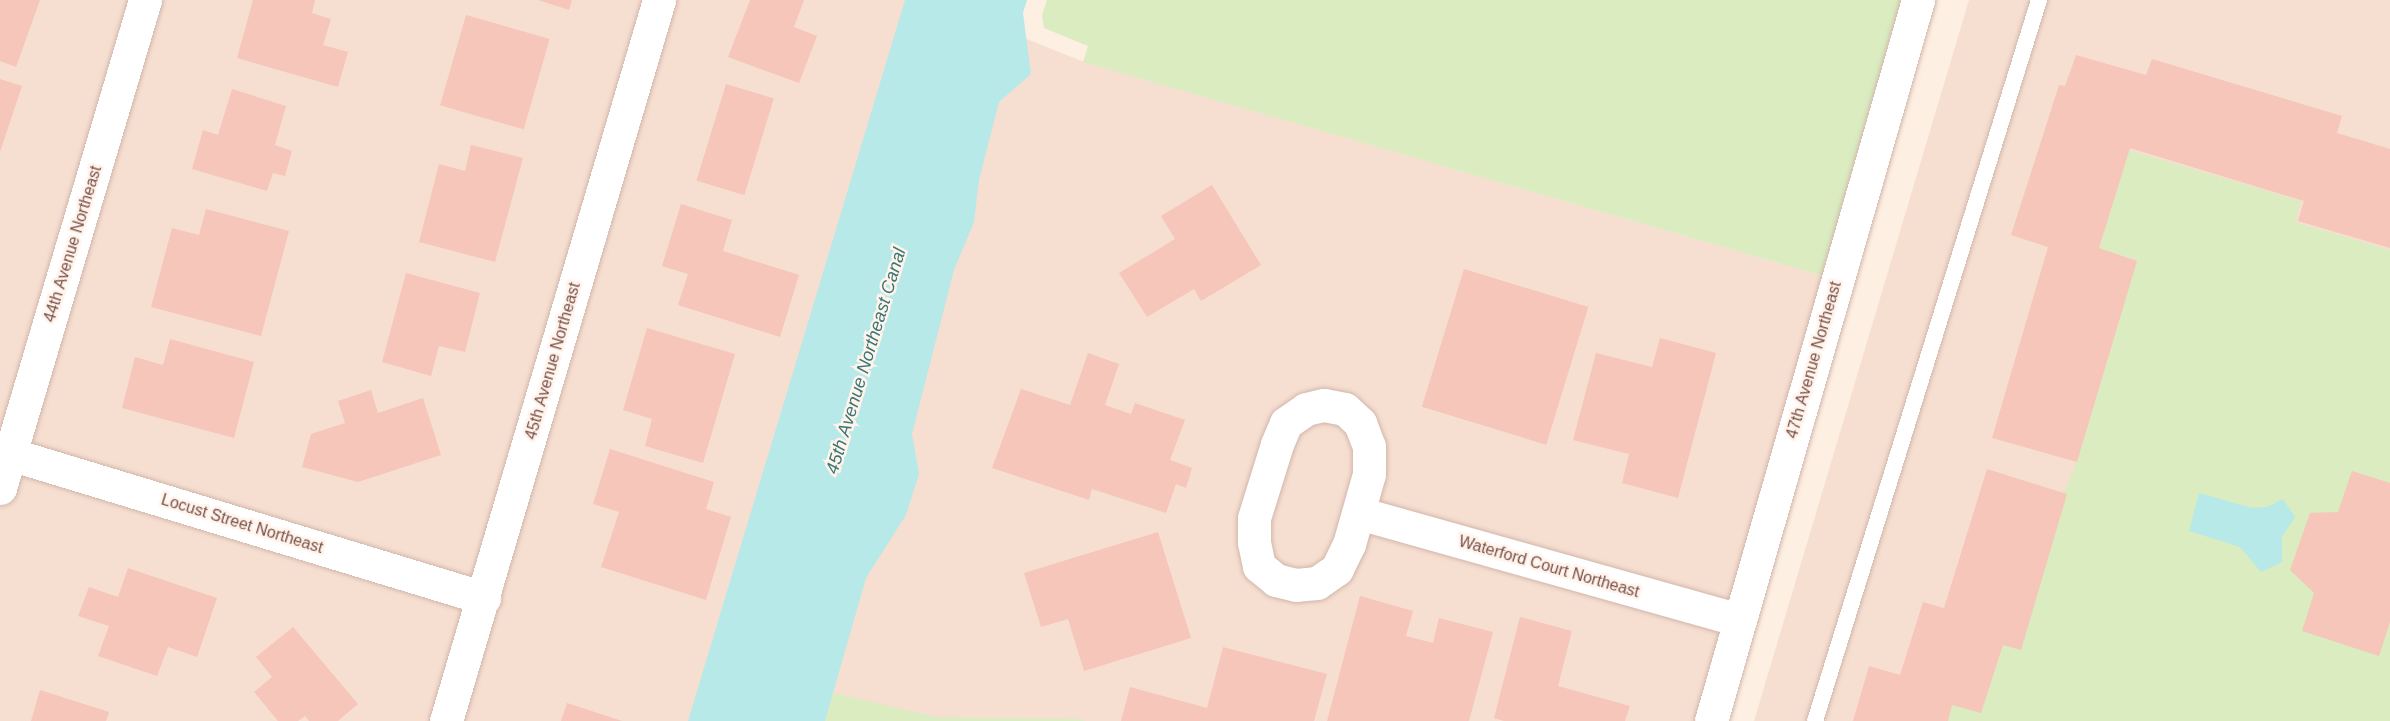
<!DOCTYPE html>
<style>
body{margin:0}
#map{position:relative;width:2390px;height:721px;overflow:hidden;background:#feefe3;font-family:Helvetica,sans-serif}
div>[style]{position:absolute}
.residential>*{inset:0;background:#f6dfd1}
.green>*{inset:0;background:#daecc0}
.water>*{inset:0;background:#b6e9e7}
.building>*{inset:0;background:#f5c6b9;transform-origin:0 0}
.roads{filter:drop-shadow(0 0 2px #d2b6ab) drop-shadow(0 0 2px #d2b6ab)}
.service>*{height:16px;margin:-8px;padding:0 8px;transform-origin:8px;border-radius:8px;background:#fff}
.minor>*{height:33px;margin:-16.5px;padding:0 16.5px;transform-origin:16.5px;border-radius:16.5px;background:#fff}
span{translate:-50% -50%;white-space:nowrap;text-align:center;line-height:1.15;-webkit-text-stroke:5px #fff3eb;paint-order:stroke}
.street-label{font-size:16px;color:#785047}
.water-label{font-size:18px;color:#377776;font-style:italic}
</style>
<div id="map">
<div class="residential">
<div style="clip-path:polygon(0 0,907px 0,690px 721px,0 721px)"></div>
<div style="clip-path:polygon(1969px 0,2390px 0,2390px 721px,1754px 721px)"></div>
<div style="clip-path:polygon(969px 16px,1084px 62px,1837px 280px,1712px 721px,758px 721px)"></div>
</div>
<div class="green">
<div style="clip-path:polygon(1047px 0,1918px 0,1837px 280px,1083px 62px,1088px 46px,1044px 28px,1042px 15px)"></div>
<div style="clip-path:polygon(2128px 150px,2301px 201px,2295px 222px,2390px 250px,2390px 721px,1942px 721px,1947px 703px,1999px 641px,2077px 462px,2137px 260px,2099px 249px)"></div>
<div style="clip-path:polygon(834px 693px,935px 717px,1082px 719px,1084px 721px,825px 721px)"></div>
</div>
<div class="water">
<div style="clip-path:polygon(905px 0,1027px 0,1023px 13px,1031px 74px,999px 102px,979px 180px,974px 222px,954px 270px,912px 434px,919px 474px,906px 515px,866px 578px,825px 721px,688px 721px)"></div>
<div style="clip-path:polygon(2199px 493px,2252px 508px,2267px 507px,2283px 499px,2295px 517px,2282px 537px,2282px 562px,2261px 572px,2240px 547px,2189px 531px)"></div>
</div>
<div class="building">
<div style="clip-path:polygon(0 0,40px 0,16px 67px,0 61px)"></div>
<div style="clip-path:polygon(253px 0,315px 0,312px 13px,331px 19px,323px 45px,348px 52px,338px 87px,237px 58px)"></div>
<div style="clip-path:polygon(538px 0,572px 0,569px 10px)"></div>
<div style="clip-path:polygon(750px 0,804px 0,794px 27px,817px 36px,799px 83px,728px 57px)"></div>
<div style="left:466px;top:15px;width:87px;height:94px;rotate:16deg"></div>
<div style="clip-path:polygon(2076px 55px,2146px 75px,2152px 59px,2342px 116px,2337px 133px,2390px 149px,2390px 248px,2298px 221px,2304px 201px,2130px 148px,2099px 248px,2137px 261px,2077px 462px,1992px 438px,2048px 247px,2011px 235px,2059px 85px,2065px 86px)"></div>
<div style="clip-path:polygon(0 79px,22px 86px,0 152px)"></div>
<div style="left:726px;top:84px;width:50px;height:101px;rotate:17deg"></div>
<div style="clip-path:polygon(232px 89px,286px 106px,275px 145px,292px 151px,285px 176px,273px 173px,267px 191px,192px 169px,203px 130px,218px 135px)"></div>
<div style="clip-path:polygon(471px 145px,523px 158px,495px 262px,419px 242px,439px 164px,465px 171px)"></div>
<div style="clip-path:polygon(1212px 185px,1261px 265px,1201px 301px,1194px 289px,1147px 317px,1119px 273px,1175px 239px,1161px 216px)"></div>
<div style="clip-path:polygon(681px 204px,732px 220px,723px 251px,799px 275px,780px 337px,678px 305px,688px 274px,662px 266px)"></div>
<div style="clip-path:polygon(206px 209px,289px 231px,261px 336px,151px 307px,172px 228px,199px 235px)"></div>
<div style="left:1464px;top:269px;width:130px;height:144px;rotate:17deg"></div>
<div style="clip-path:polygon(406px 273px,480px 293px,465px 352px,439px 346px,431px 376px,382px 362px)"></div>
<div style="clip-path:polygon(647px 328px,735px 354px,703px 463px,645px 446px,652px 419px,623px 410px)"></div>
<div style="clip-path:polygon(1660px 338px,1716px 353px,1678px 498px,1622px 483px,1629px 454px,1573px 440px,1596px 353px,1652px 367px)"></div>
<div style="clip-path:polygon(170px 339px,254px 362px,234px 438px,122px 408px,135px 357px,163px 365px)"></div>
<div style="clip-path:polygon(1088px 353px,1119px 364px,1105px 405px,1131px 414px,1135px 403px,1185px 420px,1170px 460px,1192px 468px,1186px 488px,1176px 484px,1166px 513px,1092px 489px,1089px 500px,992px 468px,1021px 389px,1070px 405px)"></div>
<div style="clip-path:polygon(371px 390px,378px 413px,423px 398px,441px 455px,358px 482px,302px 467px,311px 434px,345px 423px,338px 401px)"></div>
<div style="clip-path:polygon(610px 449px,714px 482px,706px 509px,731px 517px,706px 600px,601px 567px,619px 512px,593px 504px)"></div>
<div style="clip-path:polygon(1987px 469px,2067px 494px,2021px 650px,2003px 645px,1981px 713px,1952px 705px,1948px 721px,1853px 721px,1869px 666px,1900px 675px,1923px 602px,1944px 608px)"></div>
<div style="clip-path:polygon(2352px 471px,2390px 483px,2390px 622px,2379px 656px,2302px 631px,2314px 593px,2290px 570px,2310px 513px,2338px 512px)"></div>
<div style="clip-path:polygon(1158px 532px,1191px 638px,1084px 671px,1068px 619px,1041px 627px,1024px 573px)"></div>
<div style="clip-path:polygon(128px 568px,217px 598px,197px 657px,168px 647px,157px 676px,98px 656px,109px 626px,78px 616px,89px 587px,118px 597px)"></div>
<div style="clip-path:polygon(1360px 596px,1413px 611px,1406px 636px,1433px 643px,1439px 618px,1493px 632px,1469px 721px,1327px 721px)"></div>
<div style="clip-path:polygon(1520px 617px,1572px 631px,1558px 686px,1630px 706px,1625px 721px,1504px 721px,1494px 718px)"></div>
<div style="clip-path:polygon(293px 627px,358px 704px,338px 721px,309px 721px,305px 716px,298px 721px,278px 721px,254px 692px,272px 677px,256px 657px)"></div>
<div style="clip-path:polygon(1223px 647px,1327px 674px,1314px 721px,1121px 721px,1130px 687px,1207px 708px)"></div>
<div style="clip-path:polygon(40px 690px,109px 712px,106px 721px,31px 721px)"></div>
<div style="clip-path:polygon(567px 703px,622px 721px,561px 721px)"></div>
</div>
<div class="roads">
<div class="service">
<div style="left:1815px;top:721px;width:755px;rotate:-72.74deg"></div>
</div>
<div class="minor">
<div style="left:1324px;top:405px;width:21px;rotate:11deg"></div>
<div style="left:1345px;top:409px;width:21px;rotate:43deg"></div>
<div style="left:1360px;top:423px;width:25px;rotate:69deg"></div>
<div style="left:1369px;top:446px;width:28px;rotate:90deg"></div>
<div style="left:1369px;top:474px;width:73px;rotate:105.9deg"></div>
<div style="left:1349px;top:544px;width:28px;rotate:116deg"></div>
<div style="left:1337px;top:569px;width:24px;rotate:145deg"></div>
<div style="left:1317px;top:583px;width:21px;rotate:175deg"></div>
<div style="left:1296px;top:585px;width:21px;rotate:-166deg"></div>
<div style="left:1276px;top:580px;width:22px;rotate:-141deg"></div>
<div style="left:1259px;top:566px;width:25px;rotate:-102deg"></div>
<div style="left:1254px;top:542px;width:24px;rotate:-90deg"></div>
<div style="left:1254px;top:518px;width:77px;rotate:-72.7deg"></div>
<div style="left:1277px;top:444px;width:23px;rotate:-67deg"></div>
<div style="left:1286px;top:423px;width:24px;rotate:-35deg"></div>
<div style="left:1306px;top:409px;width:18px;rotate:-13deg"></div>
<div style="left:0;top:451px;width:506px;rotate:16.89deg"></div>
<div style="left:0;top:488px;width:509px;rotate:-73.45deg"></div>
<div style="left:1359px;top:513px;width:395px;rotate:15.7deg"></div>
<div style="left:446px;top:721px;width:752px;rotate:-73.54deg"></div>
<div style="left:1711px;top:721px;width:750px;rotate:-73.98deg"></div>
</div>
</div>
<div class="street-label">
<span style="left:73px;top:244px;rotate:-73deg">44th Avenue Northeast</span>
<span style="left:1814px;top:360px;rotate:-74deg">47th Avenue Northeast</span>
<span style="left:553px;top:361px;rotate:-74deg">45th Avenue Northeast</span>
<span style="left:242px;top:524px;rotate:17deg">Locust Street Northeast</span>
<span style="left:1549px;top:567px;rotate:16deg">Waterford Court Northeast</span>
</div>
<div class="water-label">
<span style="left:866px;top:361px;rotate:-73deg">45th Avenue Northeast Canal</span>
</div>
</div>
